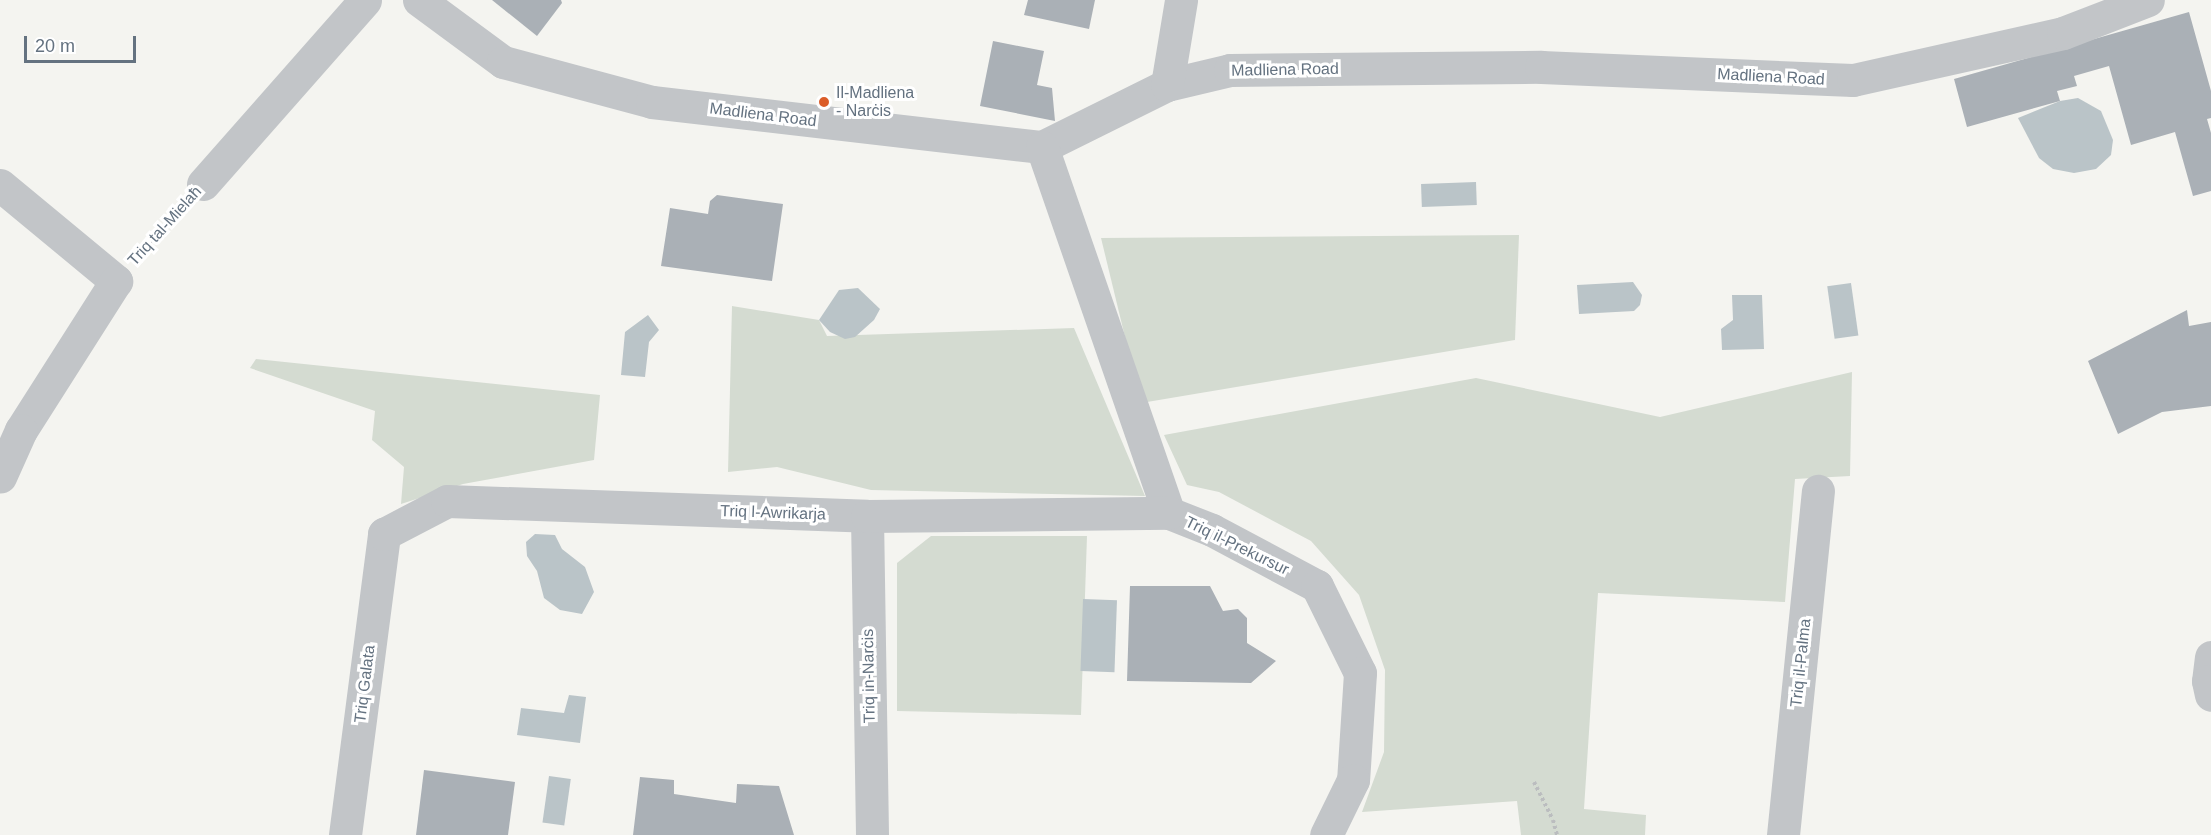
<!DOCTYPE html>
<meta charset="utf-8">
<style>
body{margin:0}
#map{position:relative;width:2211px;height:835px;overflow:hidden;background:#f4f4f0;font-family:Arial,sans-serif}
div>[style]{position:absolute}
.green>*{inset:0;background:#d4dbd1}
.water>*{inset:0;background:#bac4c8;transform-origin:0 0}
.building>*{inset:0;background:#aab0b6}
.path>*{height:4px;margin-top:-2px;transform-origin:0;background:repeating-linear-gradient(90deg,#bbbdbf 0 3px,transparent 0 6px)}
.minor>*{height:33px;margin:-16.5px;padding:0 16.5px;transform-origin:16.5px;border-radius:16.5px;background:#c2c5c8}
.dots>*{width:16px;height:16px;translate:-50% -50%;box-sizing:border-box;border:3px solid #fff;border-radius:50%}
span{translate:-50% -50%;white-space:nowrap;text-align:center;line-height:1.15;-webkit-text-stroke:6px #fff;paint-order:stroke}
.street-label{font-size:16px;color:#647280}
.poi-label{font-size:16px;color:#647280}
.left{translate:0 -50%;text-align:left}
.scale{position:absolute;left:24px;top:36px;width:112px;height:27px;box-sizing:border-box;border:3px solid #647280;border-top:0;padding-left:8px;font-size:18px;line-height:21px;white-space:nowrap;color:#647280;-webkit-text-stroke:4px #fff;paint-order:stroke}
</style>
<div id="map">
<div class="green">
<div style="clip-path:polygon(1519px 235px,1515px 340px,1141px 403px,1101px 238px)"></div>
<div style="clip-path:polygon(732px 306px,819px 320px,827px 336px,1074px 328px,1145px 496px,871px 490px,777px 467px,728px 472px)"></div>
<div style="clip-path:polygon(256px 359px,600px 395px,594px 460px,463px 484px,401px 504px,404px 467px,372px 440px,375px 411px,250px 368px)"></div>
<div style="clip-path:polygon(1852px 372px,1850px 476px,1795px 479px,1785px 602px,1598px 593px,1584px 809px,1646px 815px,1645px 835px,1521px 835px,1517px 801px,1362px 812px,1384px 752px,1385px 670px,1359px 595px,1311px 541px,1219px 492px,1187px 485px,1164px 435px,1476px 378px,1660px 417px)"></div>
<div style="clip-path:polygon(931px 536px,1087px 536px,1081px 715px,897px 711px,897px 563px)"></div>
</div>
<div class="water">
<div style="clip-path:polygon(2078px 98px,2101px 111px,2113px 140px,2111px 155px,2096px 169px,2074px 173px,2053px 169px,2039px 158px,2018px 118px,2060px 101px)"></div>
<div style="left:1476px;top:182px;width:23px;height:55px;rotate:88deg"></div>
<div style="clip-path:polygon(1633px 282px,1642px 295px,1640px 305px,1634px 311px,1579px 314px,1577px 285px)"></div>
<div style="left:1851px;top:283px;width:53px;height:24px;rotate:82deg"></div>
<div style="clip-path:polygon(858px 288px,880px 309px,874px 320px,855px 337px,845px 339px,830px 332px,819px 320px,839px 290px)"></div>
<div style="clip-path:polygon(1732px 295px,1762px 295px,1764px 349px,1722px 350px,1721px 329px,1733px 320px)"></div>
<div style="clip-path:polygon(648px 315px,659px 330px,649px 342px,645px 377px,621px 375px,625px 332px)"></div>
<div style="clip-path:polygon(535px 534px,555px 535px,562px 549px,585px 567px,594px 592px,582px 614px,560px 610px,544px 598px,537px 571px,527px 556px,526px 542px)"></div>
<div style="left:1083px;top:599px;width:34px;height:72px;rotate:2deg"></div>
<div style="clip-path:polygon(569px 695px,586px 697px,580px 743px,517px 735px,521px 708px,564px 713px)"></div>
<div style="left:549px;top:776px;width:22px;height:47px;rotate:8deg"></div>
</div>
<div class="building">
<div style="clip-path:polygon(492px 0,561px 0,562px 3px,537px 36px)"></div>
<div style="clip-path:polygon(1028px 0,1095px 0,1089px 29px,1024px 15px)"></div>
<div style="clip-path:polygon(2189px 12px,2211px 91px,2211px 118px,2207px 119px,2211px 133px,2211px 191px,2193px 196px,2175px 132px,2131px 145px,2109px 66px,2074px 76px,2077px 86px,2057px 91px,2060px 101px,1967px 127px,1954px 79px)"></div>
<div style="clip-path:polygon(993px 41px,1044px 51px,1037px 85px,1052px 88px,1055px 121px,980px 106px)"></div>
<div style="clip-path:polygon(717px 195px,783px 204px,772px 281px,661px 266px,670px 208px,708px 214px,710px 201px)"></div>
<div style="clip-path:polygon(2187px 310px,2189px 326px,2211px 322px,2211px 406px,2162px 412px,2118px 434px,2088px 361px)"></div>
<div style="clip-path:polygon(1130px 586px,1210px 586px,1223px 611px,1238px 609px,1247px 618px,1247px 643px,1276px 661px,1251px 683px,1127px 681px)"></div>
<div style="clip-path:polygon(424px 770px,515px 782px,508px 835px,416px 835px)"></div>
<div style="clip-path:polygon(640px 777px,674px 780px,674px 794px,736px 803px,737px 784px,779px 786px,794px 835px,633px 835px)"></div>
</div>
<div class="path">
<div style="left:138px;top:255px;width:61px;rotate:-47.7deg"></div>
<div style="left:1534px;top:782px;width:42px;rotate:63.4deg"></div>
<div style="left:1553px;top:820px;width:16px;rotate:75deg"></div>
</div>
<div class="minor">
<div style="left:419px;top:0;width:104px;rotate:36.4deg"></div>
<div style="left:503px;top:62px;width:154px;rotate:15deg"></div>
<div style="left:652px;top:102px;width:393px;rotate:6.6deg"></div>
<div style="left:1042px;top:147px;width:140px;rotate:-26.4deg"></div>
<div style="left:1167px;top:85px;width:65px;rotate:-13.4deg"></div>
<div style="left:1230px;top:70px;width:311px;rotate:-0.6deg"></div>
<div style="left:1541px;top:67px;width:312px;rotate:2.4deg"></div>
<div style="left:1853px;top:80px;width:215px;rotate:-12.6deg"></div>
<div style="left:2063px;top:33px;width:91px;rotate:-21.2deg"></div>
<div style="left:1167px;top:85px;width:86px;rotate:-80.6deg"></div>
<div style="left:1042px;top:147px;width:387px;rotate:70.9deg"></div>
<div style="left:1169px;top:513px;width:46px;rotate:21.6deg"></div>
<div style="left:1212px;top:530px;width:119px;rotate:28.1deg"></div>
<div style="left:1317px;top:586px;width:97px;rotate:63.7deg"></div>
<div style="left:1360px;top:673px;width:107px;rotate:93.7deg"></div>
<div style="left:1353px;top:780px;width:61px;rotate:116.1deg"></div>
<div style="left:203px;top:184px;width:245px;rotate:-48.6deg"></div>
<div style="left:0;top:185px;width:151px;rotate:39.6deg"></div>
<div style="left:116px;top:281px;width:177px;rotate:122.5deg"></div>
<div style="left:21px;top:430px;width:51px;rotate:114.1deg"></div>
<div style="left:867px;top:516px;width:319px;rotate:89.1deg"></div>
<div style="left:2211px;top:657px;width:24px;rotate:97deg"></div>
<div style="left:2208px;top:681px;width:14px;rotate:78deg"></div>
<div style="left:345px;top:835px;width:304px;rotate:-82.6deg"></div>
<div style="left:384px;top:534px;width:71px;rotate:-27.6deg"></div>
<div style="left:447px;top:501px;width:420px;rotate:2deg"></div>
<div style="left:867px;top:516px;width:302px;rotate:-0.6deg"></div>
<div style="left:1783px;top:835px;width:346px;rotate:-84.2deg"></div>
</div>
<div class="dots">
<div style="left:824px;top:102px;background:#db5d29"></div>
</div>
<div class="street-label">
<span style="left:1285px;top:70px;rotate:-1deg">Madliena Road</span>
<span style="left:1771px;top:77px;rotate:3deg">Madliena Road</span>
<span style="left:763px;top:115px;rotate:7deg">Madliena Road</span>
<span style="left:165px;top:226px;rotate:-48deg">Triq tal-Mielaħ</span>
<span style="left:773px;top:513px;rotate:2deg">Triq l-Awrikarja</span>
<span style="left:1237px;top:546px;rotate:26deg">Triq il-Prekursur</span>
<span style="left:1801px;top:663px;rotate:-84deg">Triq il-Palma</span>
<span style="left:869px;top:676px;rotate:-91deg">Triq in-Narċis</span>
<span style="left:365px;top:684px;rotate:-83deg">Triq Galata</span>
</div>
<div class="poi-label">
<span class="left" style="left:836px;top:102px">Il-Madliena<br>- Narċis</span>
</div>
<div class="scale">20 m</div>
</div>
